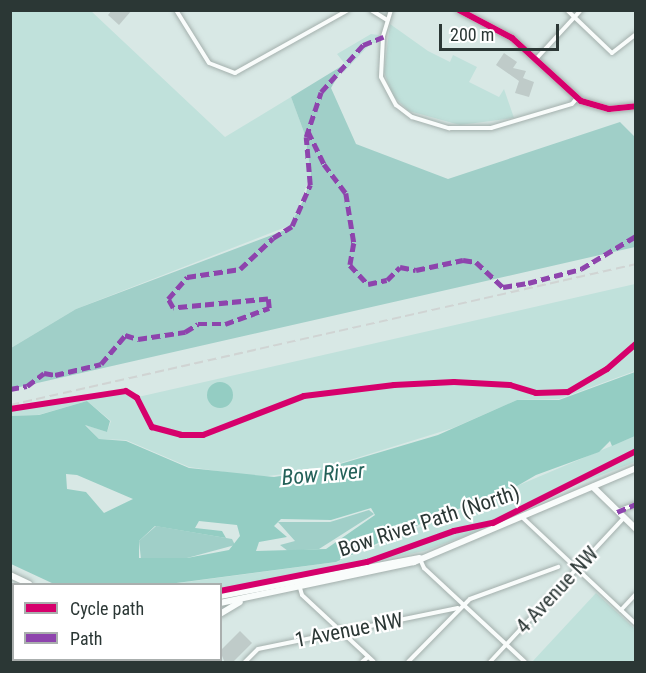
<!DOCTYPE html>
<style>
body{margin:0}
#map{position:relative;width:646px;height:673px;overflow:hidden;background:#d8e8e5;font-family:"Roboto Condensed",sans-serif}
div>[style]{position:absolute}
.green>*{inset:0;background:#c0e1db}
.forest>*{inset:0;background:#a0cfc8}
.water>*{inset:0;background:#94cdc3}
.round{border-radius:50%}
.building>*{inset:0;background:#bfcbc9}
.roads{filter:drop-shadow(0 0 2px #a3afac) drop-shadow(0 0 2px #a3afac)}
.street>*{height:4px;margin:-2px;padding:0 2px;transform-origin:2px;border-radius:2px;background:#f9fcfb}
.secondary>*{height:6px;margin:-3px;padding:0 3px;transform-origin:3px;border-radius:3px;background:#f9fcfb}
.highway>*{height:8px;margin:-4px;padding:0 4px;transform-origin:4px;border-radius:4px;background:#e1e0e8}
.rail>*{height:1.5px;margin-top:-0.75px;transform-origin:0;background:repeating-linear-gradient(90deg,#d0d4d3 0 9px,transparent 0 13.5px)}
.quiet>*{height:4.5px;margin-top:-2.25px;transform-origin:0;background:repeating-linear-gradient(90deg,#8e44ad 0 9px,transparent 0 13.5px)}
.cycleway>*{height:6px;margin:-3px;padding:0 3px;transform-origin:3px;border-radius:3px;background:#d6006c}
span{translate:-50% -50%;white-space:nowrap;text-align:center;line-height:1.15;-webkit-text-stroke:4.5px #fff;paint-order:stroke}
.street-label{font-size:21px;color:#2b3735}
.water-label{font-size:22px;color:#246159;font-style:italic}
.frame{position:absolute;inset:0;border:12px solid #2b3735;pointer-events:none}
.legend{position:absolute;left:12px;top:583px;width:210px;height:78px;box-sizing:border-box;background:#fff;border:2px solid #aaafae;margin:0;padding:8px 10px;list-style:none;font-size:18px;color:#2b3735}
.legend li{display:flex;align-items:center;gap:12px;height:30px}
.legend b{width:30px;border:2px solid #aaafae}
.scale{position:absolute;left:439px;top:24px;width:120px;height:27px;box-sizing:border-box;border:3px solid #2b3735;border-top:0;padding-left:8px;font-size:18px;line-height:21px;white-space:nowrap;color:#2b3735;-webkit-text-stroke:4px #fff;paint-order:stroke}
</style>
<div id="map">
<div class="green">
<div style="clip-path:polygon(10px 11px,91px 11px,225px 137px,291px 97px,305px 135px,311px 174px,291px 225px,76px 309px,11px 348px)"></div>
<div style="clip-path:polygon(390px 24px,428px 51px,450px 62px,453px 55px,477px 67px,469px 82px,499px 97px,504px 89px,514px 118px,460px 125px,409px 111px,393px 96px,384px 72px)"></div>
<div style="clip-path:polygon(371px 34px,379px 35px,377px 43px,371px 43px,343px 73px,345px 64px,337px 54px)"></div>
<div style="clip-path:polygon(635px 284px,635px 371px,559px 399px,517px 400px,453px 428px,318px 470px,259px 477px,189px 467px,126px 440px,99px 439px,86px 425px,107px 432px,111px 421px,87px 401px,38px 415px,11px 416px,11px 407px,126px 389px,138px 397px)"></div>
<div style="clip-path:polygon(635px 436px,635px 462px,565px 489px,495px 525px,424px 551px,221px 593px,220px 584px,171px 584px,337px 562px)"></div>
<div style="clip-path:polygon(596px 593px,635px 629px,635px 662px,532px 662px)"></div>
</div>
<div class="forest">
<div style="clip-path:polygon(345px 64px,331px 88px,356px 144px,448px 179px,620px 122px,635px 137px,635px 247px,11px 389px,11px 348px,76px 309px,288px 229px,305px 197px,311px 174px,305px 135px,291px 97px)"></div>
<div style="clip-path:polygon(369px 510px,374px 514px,319px 549px,288px 551px,280px 545px,295px 541px,278px 522px,330px 522px)"></div>
<div style="clip-path:polygon(156px 526px,232px 539px,235px 545px,187px 558px,141px 559px,139px 541px)"></div>
</div>
<div class="water">
<div style="clip-path:polygon(evenodd,635px 372px,635px 436px,612px 446px,610px 441px,599px 452px,536px 475px,498px 497px,445px 513px,336px 562px,169px 584px,54px 584px,11px 564px,11px 416px,39px 415px,87px 401px,110px 421px,107px 432px,85px 425px,99px 439px,126px 441px,189px 468px,274px 477px,320px 470px,438px 435px,517px 400px,559px 400px,635px 372px,66px 474px,77px 475px,133px 499px,104px 513px,86px 492px,67px 489px,66px 474px,635px 372px,371px 508px,375px 515px,326px 549px,256px 551px,259px 542px,287px 537px,274px 526px,281px 519px,331px 520px,371px 508px,635px 372px,199px 521px,237px 525px,240px 536px,229px 550px,187px 558px,139px 558px,139px 541px,155px 526px,226px 538px,222px 531px,195px 528px,199px 521px)"></div>
<div class="round" style="left:207px;top:382px;width:26px;height:26px"></div>
</div>
<div class="building">
<div style="clip-path:polygon(112px 10px,132px 10px,119px 25px,108px 15px)"></div>
<div style="clip-path:polygon(504px 53px,517px 62px,513px 68px,526px 71px,523px 78px,534px 82px,529px 97px,515px 93px,519px 81px,496px 65px)"></div>
<div style="clip-path:polygon(240px 631px,252px 643px,232px 663px,225px 663px,220px 651px)"></div>
</div>
<div class="roads">
<div class="street">
<div style="left:176px;top:10px;width:62px;rotate:58.1deg"></div>
<div style="left:209px;top:63px;width:28px;rotate:21deg"></div>
<div style="left:235px;top:73px;width:129px;rotate:-29.1deg"></div>
<div style="left:371px;top:10px;width:19px;rotate:32deg"></div>
<div style="left:391px;top:10px;width:28px;rotate:107deg"></div>
<div style="left:383px;top:37px;width:40px;rotate:92.9deg"></div>
<div style="left:381px;top:77px;width:32px;rotate:62deg"></div>
<div style="left:396px;top:105px;width:20px;rotate:37deg"></div>
<div style="left:412px;top:117px;width:39px;rotate:17deg"></div>
<div style="left:449px;top:128px;width:42px"></div>
<div style="left:491px;top:128px;width:84px;rotate:-16.5deg"></div>
<div style="left:572px;top:104px;width:8px;rotate:-50deg"></div>
<div style="left:567px;top:10px;width:62px;rotate:43.7deg"></div>
<div style="left:612px;top:53px;width:31px;rotate:-38deg"></div>
<div style="left:536px;top:59px;width:67px;rotate:-47.4deg"></div>
<div style="left:618px;top:511px;width:19px;rotate:-21deg"></div>
<div style="left:523px;top:518px;width:155px;rotate:43.2deg"></div>
<div style="left:420px;top:559px;width:10px;rotate:66deg"></div>
<div style="left:424px;top:568px;width:138px;rotate:42.9deg"></div>
<div style="left:300px;top:588px;width:7px;rotate:74deg"></div>
<div style="left:302px;top:595px;width:98px;rotate:42.9deg"></div>
<div style="left:621px;top:610px;width:22px;rotate:-47deg"></div>
<div style="left:210px;top:660px;width:4px;rotate:34deg"></div>
<div style="left:245px;top:662px;width:18px;rotate:-45deg"></div>
<div style="left:258px;top:649px;width:204px;rotate:-11.6deg"></div>
<div style="left:362px;top:662px;width:8px;rotate:-40deg"></div>
<div style="left:408px;top:662px;width:88px;rotate:-45.5deg"></div>
<div style="left:470px;top:599px;width:94px;rotate:-20deg"></div>
<div style="left:490px;top:662px;width:197px;rotate:-47.1deg"></div>
</div>
<div class="secondary">
<div style="left:459px;top:10px;width:60px;rotate:27.8deg"></div>
<div style="left:512px;top:38px;width:93px;rotate:42.4deg"></div>
<div style="left:581px;top:101px;width:29px;rotate:16deg"></div>
<div style="left:609px;top:109px;width:27px;rotate:-6deg"></div>
<div style="left:593px;top:487px;width:60px;rotate:44.3deg"></div>
<div style="left:10px;top:575px;width:21px;rotate:25deg"></div>
<div style="left:220px;top:596px;width:203px;rotate:-10.8deg"></div>
<div style="left:10px;top:599px;width:4px"></div>
<div style="left:220px;top:603px;width:198px;rotate:-11.9deg"></div>
<div style="left:414px;top:562px;width:241px;rotate:-22.9deg"></div>
<div style="left:220px;top:614px;width:23px;rotate:-31deg"></div>
<div style="left:169px;top:662px;width:3px;rotate:-45deg"></div>
</div>
<div class="highway">
<div style="left:10px;top:623px;width:4px;rotate:14deg"></div>
<div style="left:10px;top:632px;width:4px;rotate:14deg"></div>
<div style="left:55px;top:660px;width:4px;rotate:27deg"></div>
<div style="left:71px;top:660px;width:4px;rotate:27deg"></div>
</div>
</div>
<div class="rail">
<div style="left:10px;top:405px;width:642px;rotate:-12.69deg"></div>
</div>
<div class="quiet">
<div style="left:308px;top:131px;width:37px;rotate:64deg"></div>
<div style="left:324px;top:164px;width:36px;rotate:53deg"></div>
<div style="left:346px;top:193px;width:51px;rotate:80.9deg"></div>
<div style="left:354px;top:243px;width:22px;rotate:100deg"></div>
<div style="left:350px;top:265px;width:26px;rotate:47deg"></div>
<div style="left:368px;top:284px;width:19px;rotate:-12deg"></div>
<div style="left:387px;top:280px;width:18px;rotate:-45deg"></div>
<div style="left:400px;top:267px;width:16px;rotate:11deg"></div>
<div style="left:416px;top:270px;width:48px;rotate:-12deg"></div>
<div style="left:463px;top:260px;width:13px;rotate:9deg"></div>
<div style="left:476px;top:262px;width:37px;rotate:43deg"></div>
<div style="left:503px;top:287px;width:25px;rotate:-9deg"></div>
<div style="left:528px;top:283px;width:55px;rotate:-14.8deg"></div>
<div style="left:581px;top:269px;width:64px;rotate:-31deg"></div>
<div style="left:10px;top:389px;width:17px;rotate:-10deg"></div>
<div style="left:27px;top:386px;width:21px;rotate:-37deg"></div>
<div style="left:44px;top:373px;width:11px;rotate:10deg"></div>
<div style="left:55px;top:375px;width:47px;rotate:-13.4deg"></div>
<div style="left:101px;top:364px;width:38px;rotate:-50deg"></div>
<div style="left:125px;top:335px;width:14px;rotate:17deg"></div>
<div style="left:138px;top:339px;width:48px;rotate:-8.5deg"></div>
<div style="left:185px;top:332px;width:15px;rotate:-32deg"></div>
<div style="left:198px;top:324px;width:27px"></div>
<div style="left:225px;top:324px;width:47px;rotate:-20deg"></div>
<div style="left:269px;top:308px;width:9px;rotate:-96deg"></div>
<div style="left:268px;top:299px;width:95px;rotate:174.6deg"></div>
<div style="left:173px;top:308px;width:10px;rotate:-119deg"></div>
<div style="left:168px;top:299px;width:29px;rotate:-49deg"></div>
<div style="left:187px;top:277px;width:54px;rotate:-8.6deg"></div>
<div style="left:240px;top:269px;width:45px;rotate:-43.2deg"></div>
<div style="left:273px;top:238px;width:22px;rotate:-32deg"></div>
<div style="left:292px;top:226px;width:45px;rotate:-66.3deg"></div>
<div style="left:310px;top:185px;width:48px;rotate:-94.8deg"></div>
<div style="left:306px;top:137px;width:47px;rotate:-71.6deg"></div>
<div style="left:321px;top:92px;width:63px;rotate:-48.2deg"></div>
<div style="left:363px;top:45px;width:22px;rotate:-22deg"></div>
<div style="left:617px;top:512px;width:21px;rotate:-23deg"></div>
</div>
<div class="cycleway">
<div style="left:459px;top:10px;width:60px;rotate:27.8deg"></div>
<div style="left:512px;top:38px;width:93px;rotate:42.4deg"></div>
<div style="left:581px;top:101px;width:29px;rotate:16deg"></div>
<div style="left:609px;top:109px;width:27px;rotate:-6deg"></div>
<div style="left:10px;top:409px;width:117px;rotate:-8.8deg"></div>
<div style="left:126px;top:391px;width:13px;rotate:32deg"></div>
<div style="left:137px;top:398px;width:33px;rotate:63deg"></div>
<div style="left:152px;top:427px;width:30px;rotate:15deg"></div>
<div style="left:181px;top:435px;width:22px"></div>
<div style="left:203px;top:435px;width:108px;rotate:-21.1deg"></div>
<div style="left:304px;top:396px;width:91px;rotate:-7deg"></div>
<div style="left:394px;top:385px;width:60px;rotate:-2.9deg"></div>
<div style="left:454px;top:382px;width:56px;rotate:3.1deg"></div>
<div style="left:510px;top:385px;width:27px;rotate:17deg"></div>
<div style="left:536px;top:393px;width:32px;rotate:-2deg"></div>
<div style="left:568px;top:392px;width:45px;rotate:-30.5deg"></div>
<div style="left:607px;top:369px;width:38px;rotate:-41deg"></div>
<div style="left:220px;top:591px;width:150px;rotate:-11.2deg"></div>
<div style="left:367px;top:562px;width:92px;rotate:-19.6deg"></div>
<div style="left:454px;top:531px;width:40px;rotate:-12deg"></div>
<div style="left:493px;top:523px;width:160px;rotate:-26.7deg"></div>
</div>
<div class="street-label">
<span style="left:429px;top:521px;rotate:-18deg">Bow River Path (North)</span>
<span style="left:557px;top:590px;rotate:-47deg">4 Avenue NW</span>
<span style="left:349px;top:630px;rotate:-11deg">1 Avenue NW</span>
</div>
<div class="water-label">
<span style="left:323px;top:474px;rotate:-5deg">Bow River</span>
</div>
<div class="frame"></div>
<ul class="legend">
<li><b style="height:8px;background:#d6006c"></b>Cycle path</li>
<li><b style="height:8px;background:#8e44ad"></b>Path</li>
</ul>
<div class="scale">200 m</div>
</div>
